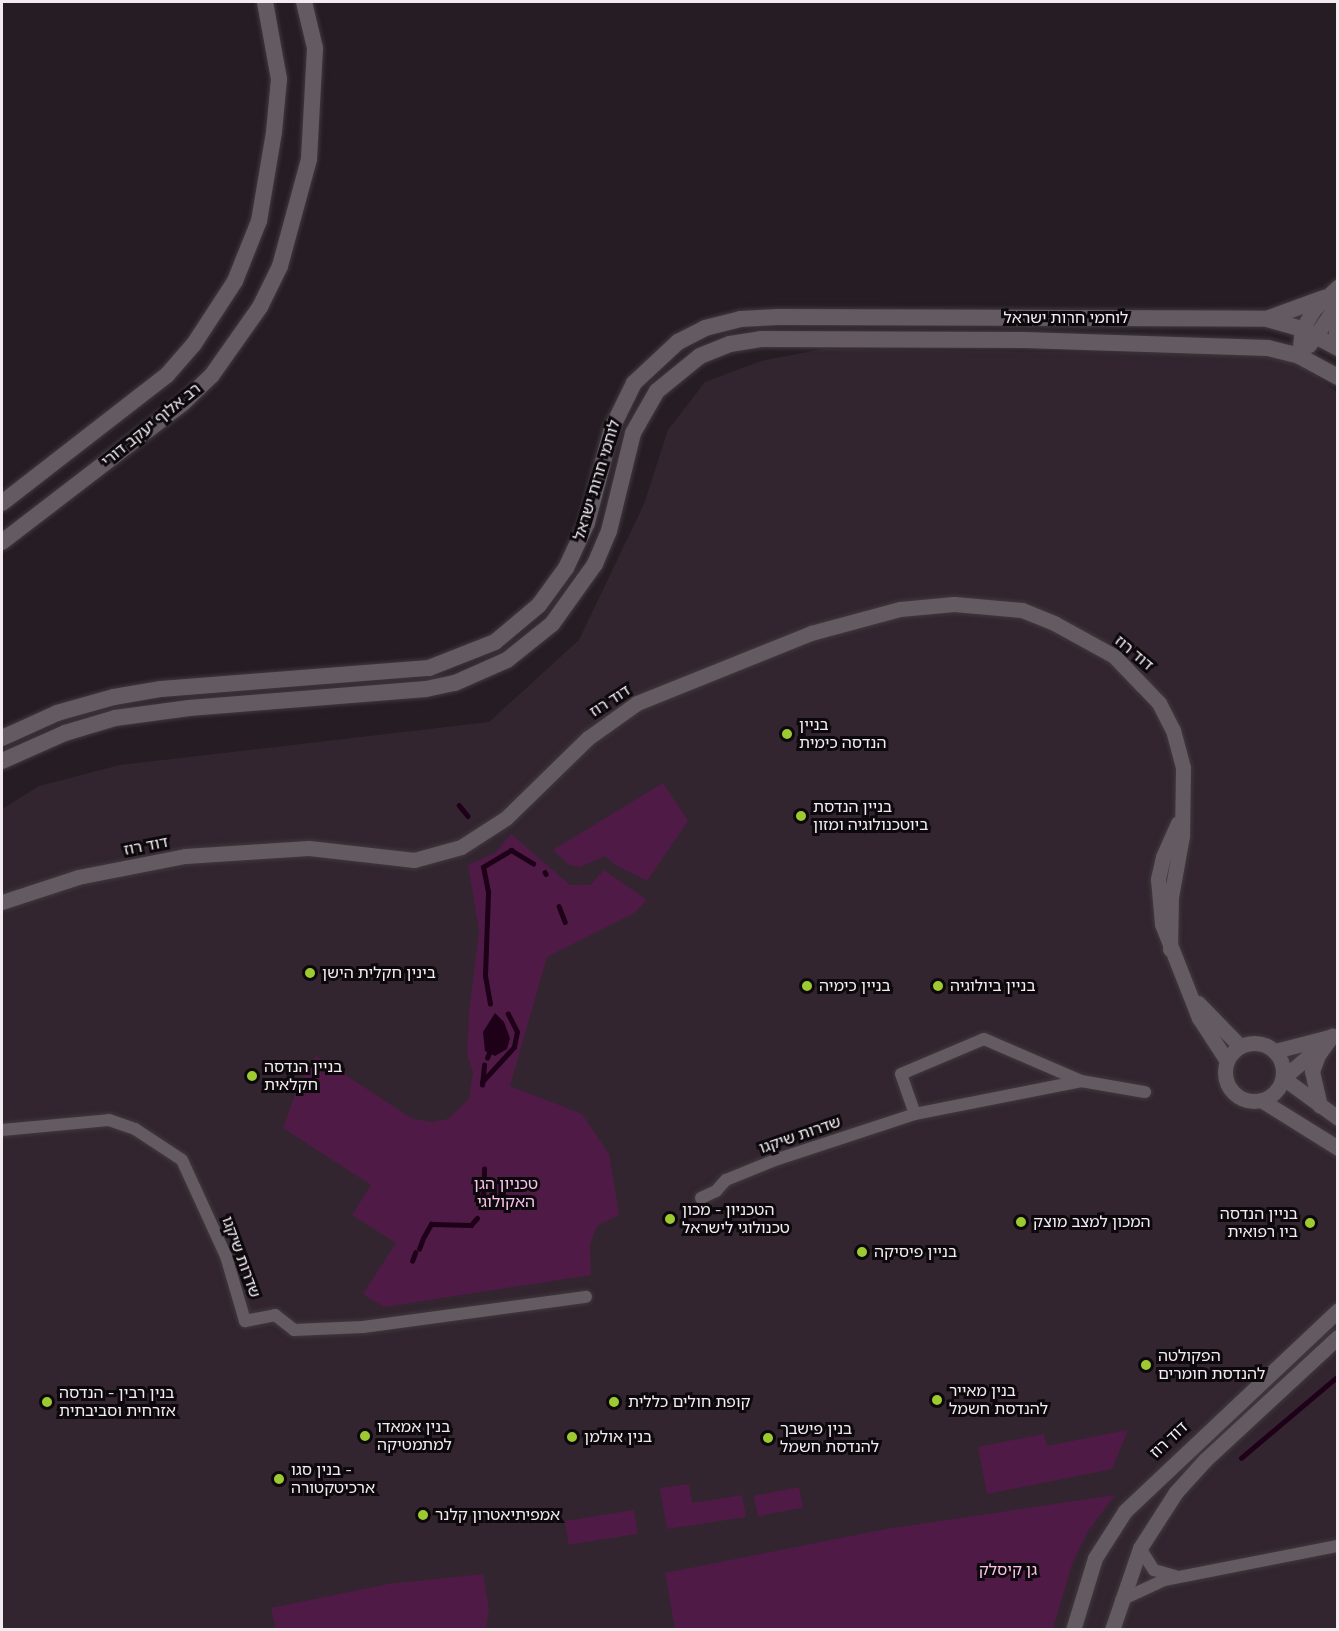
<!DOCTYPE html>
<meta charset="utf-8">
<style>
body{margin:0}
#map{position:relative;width:1339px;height:1631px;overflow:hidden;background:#251d23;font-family:Raleway,"Noto Sans Hebrew",sans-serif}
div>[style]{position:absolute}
.built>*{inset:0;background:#32252f}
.green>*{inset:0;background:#4f1b46;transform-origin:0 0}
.water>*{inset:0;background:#1e0119}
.stream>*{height:4.5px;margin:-2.25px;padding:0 2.25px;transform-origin:2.25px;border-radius:2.25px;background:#1e0119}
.roads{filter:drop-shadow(0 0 2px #40393e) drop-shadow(0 0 2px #40393e)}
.minor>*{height:12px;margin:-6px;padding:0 6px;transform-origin:6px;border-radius:6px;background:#645b62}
.tertiary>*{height:15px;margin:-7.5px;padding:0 7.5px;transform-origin:7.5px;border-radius:7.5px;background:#645b62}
.tertiary>.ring{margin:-7.5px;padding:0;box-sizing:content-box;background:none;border:15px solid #645b62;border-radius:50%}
.secondary>*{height:16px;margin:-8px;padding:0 8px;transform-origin:8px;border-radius:8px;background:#645b62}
.dots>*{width:16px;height:16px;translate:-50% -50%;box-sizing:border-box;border:3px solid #0c080b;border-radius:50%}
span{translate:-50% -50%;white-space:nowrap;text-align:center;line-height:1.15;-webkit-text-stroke:6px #0c080b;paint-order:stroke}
.street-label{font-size:16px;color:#f2ecf0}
.poi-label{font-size:16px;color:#f2ecf0}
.left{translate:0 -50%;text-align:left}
.right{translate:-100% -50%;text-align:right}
.park-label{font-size:16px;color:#f9c1eb}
.frame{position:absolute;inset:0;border:3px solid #f2ecf0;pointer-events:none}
</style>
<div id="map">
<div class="built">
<div style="clip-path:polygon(823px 349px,1289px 355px,1337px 392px,1337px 1629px,2px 1630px,2px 809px,39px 786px,120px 765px,489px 722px,579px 640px,644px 504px,668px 430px,705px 382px,761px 361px)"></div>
</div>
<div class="green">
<div style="clip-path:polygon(663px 783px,688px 821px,647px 881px,615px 865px,605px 856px,580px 867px,569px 865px,553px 850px)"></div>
<div style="clip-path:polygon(511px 834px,570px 885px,590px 885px,604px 870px,647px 900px,634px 913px,547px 957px,510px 1086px,582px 1114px,609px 1154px,619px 1215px,597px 1226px,590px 1244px,591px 1275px,384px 1307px,363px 1294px,396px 1243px,352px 1215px,371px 1185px,283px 1128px,300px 1081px,316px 1056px,413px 1119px,432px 1122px,448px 1119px,469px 1099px,473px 1072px,467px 1054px,469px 1014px,479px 930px,468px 865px,495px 853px)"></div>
<div style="clip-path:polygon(1128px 1430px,1112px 1469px,987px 1494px,978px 1447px,1044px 1434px,1047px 1446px)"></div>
<div style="clip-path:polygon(689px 1484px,692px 1503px,742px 1495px,746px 1517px,667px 1529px,660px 1488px)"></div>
<div style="left:799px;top:1487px;width:21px;height:46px;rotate:79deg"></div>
<div style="clip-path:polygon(1115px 1495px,1088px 1531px,1072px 1564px,1053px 1629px,675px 1629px,665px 1573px,886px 1529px)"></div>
<div style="left:634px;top:1510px;width:24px;height:70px;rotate:81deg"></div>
<div style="clip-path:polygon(483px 1574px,489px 1609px,486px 1629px,276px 1629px,271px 1608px,388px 1584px)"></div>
</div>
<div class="water">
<div style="clip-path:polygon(495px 1013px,504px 1022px,510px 1038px,507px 1049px,495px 1056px,485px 1051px,483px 1032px)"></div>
</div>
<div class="stream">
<div style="left:459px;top:805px;width:14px;rotate:51deg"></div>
<div style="left:545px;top:872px;width:2px;rotate:63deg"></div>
<div style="left:559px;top:906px;width:17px;rotate:69deg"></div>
<div style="left:490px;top:1004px;width:29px;rotate:-100deg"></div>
<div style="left:485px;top:975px;width:83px;rotate:-87.9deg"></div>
<div style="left:488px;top:892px;width:25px;rotate:-101deg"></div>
<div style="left:483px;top:867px;width:33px;rotate:-31deg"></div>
<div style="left:511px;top:850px;width:26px;rotate:31deg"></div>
<div style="left:487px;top:1058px;width:5px;rotate:-68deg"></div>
<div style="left:482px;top:1082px;width:47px;rotate:-47.6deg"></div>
<div style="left:514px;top:1047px;width:15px;rotate:-79deg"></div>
<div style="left:517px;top:1032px;width:20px;rotate:-117deg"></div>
<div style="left:482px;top:1085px;width:20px;rotate:-84deg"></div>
<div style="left:483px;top:1200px;width:31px;rotate:-88deg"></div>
<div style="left:423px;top:1238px;width:16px;rotate:-60deg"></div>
<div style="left:431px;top:1224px;width:40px;rotate:1.4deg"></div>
<div style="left:471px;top:1225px;width:9px;rotate:-49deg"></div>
<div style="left:419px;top:1249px;width:9px;rotate:-69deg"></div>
<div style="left:412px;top:1261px;width:9px;rotate:-69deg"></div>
<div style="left:1241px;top:1458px;width:127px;rotate:-40.2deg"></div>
</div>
<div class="roads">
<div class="minor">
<div style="left:915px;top:1114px;width:42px;rotate:-109.3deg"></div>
<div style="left:901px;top:1074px;width:90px;rotate:-22.9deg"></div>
<div style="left:984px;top:1039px;width:106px;rotate:23.4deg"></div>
<div style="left:1081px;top:1081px;width:65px;rotate:9.8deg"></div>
<div style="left:2px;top:1130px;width:107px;rotate:-5.3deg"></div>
<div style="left:109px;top:1120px;width:28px;rotate:19deg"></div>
<div style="left:135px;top:1129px;width:56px;rotate:33.4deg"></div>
<div style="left:182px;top:1160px;width:106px;rotate:65.4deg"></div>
<div style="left:226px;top:1256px;width:68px;rotate:73.7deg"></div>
<div style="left:245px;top:1321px;width:31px;rotate:-11deg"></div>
<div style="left:275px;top:1315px;width:24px;rotate:38deg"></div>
<div style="left:294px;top:1330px;width:69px;rotate:-2.5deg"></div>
<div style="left:363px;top:1327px;width:225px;rotate:-7.7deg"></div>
<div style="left:701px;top:1198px;width:17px;rotate:-25deg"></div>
<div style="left:716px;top:1191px;width:15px;rotate:-48deg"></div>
<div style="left:726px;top:1180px;width:53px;rotate:-22.2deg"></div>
<div style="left:775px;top:1160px;width:147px;rotate:-18.2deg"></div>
<div style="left:915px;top:1114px;width:169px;rotate:-11.2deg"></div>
<div style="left:1140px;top:1548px;width:26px;rotate:58deg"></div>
<div style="left:1154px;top:1570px;width:22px;rotate:16deg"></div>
<div style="left:1121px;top:1600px;width:47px;rotate:-24.9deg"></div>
<div style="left:1164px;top:1580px;width:177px;rotate:-11.1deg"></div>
</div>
<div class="tertiary">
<div style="left:1309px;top:345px;width:51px;rotate:-55.4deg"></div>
<div style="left:1299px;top:356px;width:27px;rotate:-84deg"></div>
<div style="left:1302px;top:329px;width:23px;rotate:-59deg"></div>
<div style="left:1314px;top:309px;width:33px;rotate:-43deg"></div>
<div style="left:1178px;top:823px;width:37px;rotate:114deg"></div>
<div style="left:1163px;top:857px;width:23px;rotate:103deg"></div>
<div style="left:1158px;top:879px;width:45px;rotate:84.9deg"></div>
<div style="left:1162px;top:924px;width:101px;rotate:68.5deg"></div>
<div style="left:1199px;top:1018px;width:51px;rotate:56.9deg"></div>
<div style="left:2px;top:902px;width:80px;rotate:-18.2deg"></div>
<div style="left:78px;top:877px;width:109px;rotate:-11.1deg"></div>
<div style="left:185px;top:856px;width:124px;rotate:-3.7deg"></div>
<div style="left:309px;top:848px;width:106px;rotate:6.5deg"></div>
<div style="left:414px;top:860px;width:49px;rotate:-15.5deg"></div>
<div style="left:461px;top:847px;width:54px;rotate:-32.8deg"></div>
<div style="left:506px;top:818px;width:115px;rotate:-44.3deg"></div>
<div style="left:588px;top:738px;width:60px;rotate:-35.5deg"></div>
<div style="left:637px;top:703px;width:188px;rotate:-21.9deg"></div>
<div style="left:811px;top:633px;width:92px;rotate:-15.1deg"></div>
<div style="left:900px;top:609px;width:54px;rotate:-5.3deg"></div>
<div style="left:954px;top:604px;width:68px;rotate:5deg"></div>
<div style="left:1022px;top:610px;width:35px;rotate:22deg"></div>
<div style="left:1054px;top:623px;width:68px;rotate:28.8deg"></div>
<div style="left:1114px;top:656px;width:65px;rotate:46.2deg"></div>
<div style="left:1159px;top:703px;width:30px;rotate:63deg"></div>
<div style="left:1173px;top:730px;width:39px;rotate:75deg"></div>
<div style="left:1183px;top:768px;width:68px;rotate:90.8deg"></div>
<div style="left:1182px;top:836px;width:62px;rotate:100.2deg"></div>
<div style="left:1171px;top:897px;width:52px;rotate:91.1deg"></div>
<div style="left:1198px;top:1003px;width:60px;rotate:45.7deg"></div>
<div class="ring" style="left:1225px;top:1043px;width:43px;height:43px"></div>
<div style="left:1275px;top:1051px;width:60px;rotate:-14.5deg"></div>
<div style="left:1283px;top:1078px;width:68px;rotate:36deg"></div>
<div style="left:1283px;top:1078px;width:45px;rotate:-40.5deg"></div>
<div style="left:1261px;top:1100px;width:91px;rotate:31.9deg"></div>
<div style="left:1320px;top:1106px;width:36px;rotate:-103deg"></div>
<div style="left:1312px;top:1071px;width:17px;rotate:-69deg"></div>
<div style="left:1318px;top:1055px;width:24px;rotate:-54deg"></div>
<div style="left:1073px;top:1630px;width:75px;rotate:-73deg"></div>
<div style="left:1095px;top:1558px;width:56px;rotate:-57.4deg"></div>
<div style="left:1125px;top:1511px;width:293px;rotate:-43.3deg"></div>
<div style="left:1112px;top:1630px;width:87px;rotate:-71.1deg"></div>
<div style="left:1140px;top:1548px;width:67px;rotate:-57.3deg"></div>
<div style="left:1176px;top:1492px;width:43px;rotate:-47.8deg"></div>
<div style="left:1205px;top:1460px;width:181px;rotate:-42.8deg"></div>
</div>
<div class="secondary">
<div style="left:1334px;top:308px;width:32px;rotate:83deg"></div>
<div style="left:1269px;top:318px;width:59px;rotate:-20deg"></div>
<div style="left:2px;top:503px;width:209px;rotate:-37.8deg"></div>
<div style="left:167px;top:375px;width:41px;rotate:-48.9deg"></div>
<div style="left:194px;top:344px;width:75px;rotate:-56.9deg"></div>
<div style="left:235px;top:281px;width:65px;rotate:-68.2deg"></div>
<div style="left:259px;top:221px;width:90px;rotate:-80.4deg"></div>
<div style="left:274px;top:132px;width:53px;rotate:-84.6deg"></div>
<div style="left:279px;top:79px;width:78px;rotate:-100.3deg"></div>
<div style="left:2px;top:542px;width:228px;rotate:-37.5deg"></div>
<div style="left:183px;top:403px;width:40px;rotate:-44deg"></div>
<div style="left:212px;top:375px;width:83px;rotate:-54.8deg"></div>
<div style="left:260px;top:307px;width:46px;rotate:-64deg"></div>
<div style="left:280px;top:266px;width:111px;rotate:-74.8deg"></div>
<div style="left:309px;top:159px;width:111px;rotate:-86.9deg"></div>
<div style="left:315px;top:48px;width:47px;rotate:-103.4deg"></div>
<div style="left:2px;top:738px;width:60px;rotate:-24.4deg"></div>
<div style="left:57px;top:713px;width:59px;rotate:-15.7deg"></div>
<div style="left:114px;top:697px;width:48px;rotate:-9.7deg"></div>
<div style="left:161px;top:689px;width:269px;rotate:-4.5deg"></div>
<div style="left:429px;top:668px;width:71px;rotate:-21.5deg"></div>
<div style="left:495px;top:642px;width:57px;rotate:-40.1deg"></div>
<div style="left:539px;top:605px;width:46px;rotate:-53.9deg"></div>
<div style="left:566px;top:568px;width:50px;rotate:-65deg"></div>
<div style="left:587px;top:523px;width:98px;rotate:-75.3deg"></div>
<div style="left:612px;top:428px;width:50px;rotate:-63.9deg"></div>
<div style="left:634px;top:383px;width:60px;rotate:-43deg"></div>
<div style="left:678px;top:342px;width:30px;rotate:-27deg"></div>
<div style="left:705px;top:328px;width:36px;rotate:-14deg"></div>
<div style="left:740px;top:319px;width:38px;rotate:-3deg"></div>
<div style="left:778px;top:317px;width:489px;rotate:0.2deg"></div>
<div style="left:1267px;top:319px;width:36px;rotate:16deg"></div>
<div style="left:1302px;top:329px;width:41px;rotate:27.8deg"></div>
<div style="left:2px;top:761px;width:69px;rotate:-24deg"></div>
<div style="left:65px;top:733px;width:52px;rotate:-16.7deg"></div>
<div style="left:115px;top:718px;width:75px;rotate:-7.7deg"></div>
<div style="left:189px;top:708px;width:238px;rotate:-4.6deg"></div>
<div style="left:426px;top:689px;width:30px;rotate:-12deg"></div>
<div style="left:455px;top:683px;width:57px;rotate:-23.9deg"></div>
<div style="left:507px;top:660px;width:58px;rotate:-38.7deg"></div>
<div style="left:552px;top:624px;width:74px;rotate:-54.4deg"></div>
<div style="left:595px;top:564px;width:36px;rotate:-67deg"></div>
<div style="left:609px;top:531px;width:101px;rotate:-76.2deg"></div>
<div style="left:633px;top:433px;width:48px;rotate:-60.3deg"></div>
<div style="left:657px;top:391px;width:55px;rotate:-39.1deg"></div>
<div style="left:700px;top:356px;width:32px;rotate:-22deg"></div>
<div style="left:730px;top:344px;width:31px;rotate:-9deg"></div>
<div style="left:761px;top:339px;width:263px;rotate:0.2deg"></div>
<div style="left:1024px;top:340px;width:244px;rotate:1.9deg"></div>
<div style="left:1268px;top:348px;width:32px;rotate:14deg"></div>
<div style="left:1299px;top:356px;width:44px;rotate:28.3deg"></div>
</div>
</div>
<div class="dots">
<div style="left:787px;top:734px;background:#9dca31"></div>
<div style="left:801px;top:816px;background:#9dca31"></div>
<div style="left:310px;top:973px;background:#9dca31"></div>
<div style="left:807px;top:986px;background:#9dca31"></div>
<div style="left:938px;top:986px;background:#9dca31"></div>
<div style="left:252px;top:1076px;background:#9dca31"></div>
<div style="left:670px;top:1219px;background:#9dca31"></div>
<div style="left:1021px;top:1222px;background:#9dca31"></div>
<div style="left:1310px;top:1223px;background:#9dca31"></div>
<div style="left:862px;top:1252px;background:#9dca31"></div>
<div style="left:1146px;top:1365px;background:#9dca31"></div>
<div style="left:937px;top:1400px;background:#9dca31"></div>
<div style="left:47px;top:1402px;background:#9dca31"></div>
<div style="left:614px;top:1402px;background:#9dca31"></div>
<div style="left:365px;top:1436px;background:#9dca31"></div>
<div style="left:572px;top:1437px;background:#9dca31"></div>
<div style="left:768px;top:1438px;background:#9dca31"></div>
<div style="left:279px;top:1479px;background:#9dca31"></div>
<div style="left:423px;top:1515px;background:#9dca31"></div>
</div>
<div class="street-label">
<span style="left:1066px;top:318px">לוחמי חרות ישראל</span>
<span style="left:151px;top:425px;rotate:-39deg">רב אלוף יעקב דורי</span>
<span style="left:597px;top:480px;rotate:-73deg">לוחמי חרות ישראל</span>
<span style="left:1134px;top:653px;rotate:40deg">דוד רוז</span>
<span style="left:610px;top:701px;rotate:-33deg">דוד רוז</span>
<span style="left:146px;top:846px;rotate:-11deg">דוד רוז</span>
<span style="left:800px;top:1135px;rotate:-19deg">שדרות שיקגו</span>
<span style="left:241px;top:1257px;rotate:70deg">שדרות שיקגו</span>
<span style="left:1169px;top:1440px;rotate:-43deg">דוד רוז</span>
</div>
<div class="poi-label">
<span class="left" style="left:799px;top:734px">בניין<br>הנדסה כימית</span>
<span class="left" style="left:813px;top:816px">בניין הנדסת<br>ביוטכנולוגיה ומזון</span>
<span class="left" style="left:322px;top:973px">בינין חקלית הישן</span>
<span class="left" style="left:819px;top:986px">בניין כימיה</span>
<span class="left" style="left:950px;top:986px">בניין ביולוגיה</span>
<span class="left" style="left:264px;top:1076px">בניין הנדסה<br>חקלאית</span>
<span class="left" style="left:682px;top:1219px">הטכניון - מכון<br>טכנולוגי לישראל</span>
<span class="right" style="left:1298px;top:1223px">בניין הנדסה<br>ביו רפואית</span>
<span class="left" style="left:1033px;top:1222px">המכון למצב מוצק</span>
<span class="left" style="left:874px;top:1252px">בניין פיסיקה</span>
<span class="left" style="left:1158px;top:1365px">הפקולטה<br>להנדסת חומרים</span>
<span class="left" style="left:949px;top:1400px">בנין מאייר<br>להנדסת חשמל</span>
<span class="left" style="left:59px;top:1402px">בנין רבין - הנדסה<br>אזרחית וסביבתית</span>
<span class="left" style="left:628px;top:1402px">קופת חולים כללית</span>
<span class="left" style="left:377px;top:1436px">בנין אמאדו<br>למתמטיקה</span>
<span class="left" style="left:780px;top:1438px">בנין פישבך<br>להנדסת חשמל</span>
<span class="left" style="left:584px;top:1437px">בנין אולמן</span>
<span class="left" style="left:291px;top:1479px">בנין סגו -<br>ארכיטקטורה</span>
<span class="left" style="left:435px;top:1515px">אמפיתיאטרון קלנר</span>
</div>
<div class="park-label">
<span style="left:506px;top:1193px">טכניון הגן<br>האקולוגי</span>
<span style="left:1008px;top:1570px">גן קיסלק</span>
</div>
<div class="frame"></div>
</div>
